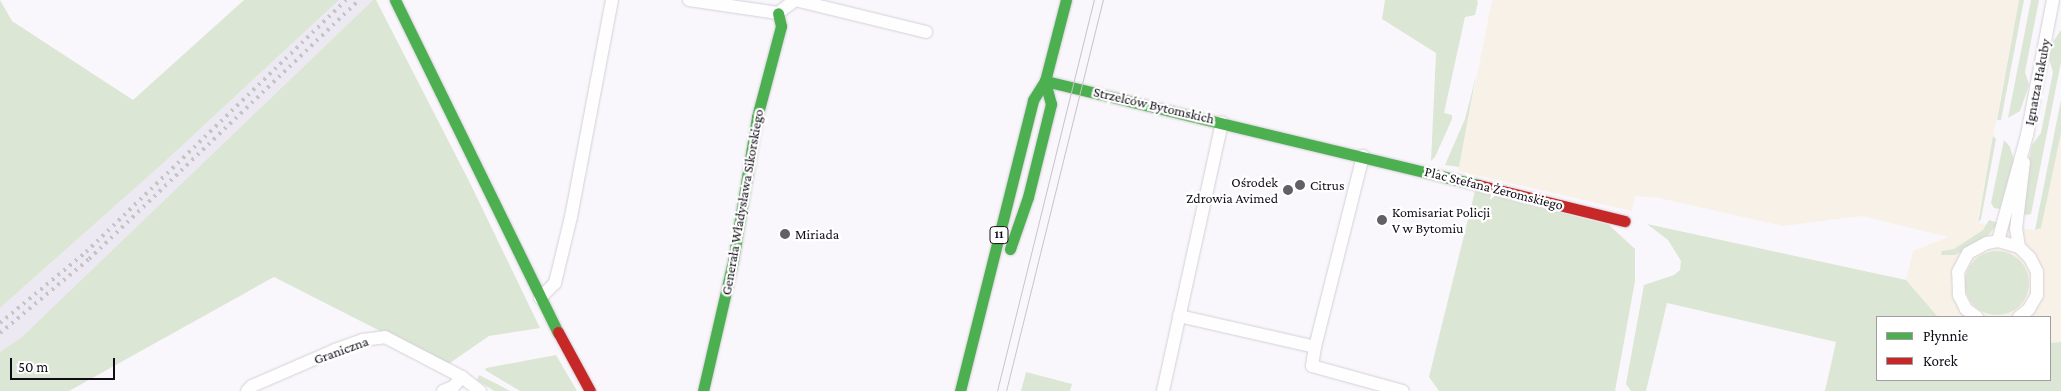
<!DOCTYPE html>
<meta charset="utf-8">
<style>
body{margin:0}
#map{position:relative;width:2061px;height:391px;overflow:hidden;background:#f9f7fb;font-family:"Crimson Pro",serif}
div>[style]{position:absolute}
.built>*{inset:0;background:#ede9f3}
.industrial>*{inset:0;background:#f8f1e7}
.green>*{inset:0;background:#dce6d4}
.round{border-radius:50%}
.roads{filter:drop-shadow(0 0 1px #d4d0d8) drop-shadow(0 0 1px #d4d0d8)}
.street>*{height:12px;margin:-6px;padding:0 6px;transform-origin:6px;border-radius:6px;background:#fefefe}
.fast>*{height:11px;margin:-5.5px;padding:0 5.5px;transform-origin:5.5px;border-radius:5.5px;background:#4caf50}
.jam>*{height:11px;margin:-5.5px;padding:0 5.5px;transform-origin:5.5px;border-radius:5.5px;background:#c62828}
.tram>*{height:1px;margin:-0.5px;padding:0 0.5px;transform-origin:0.5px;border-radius:0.5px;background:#c5c4c6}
.rail>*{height:4px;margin-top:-2px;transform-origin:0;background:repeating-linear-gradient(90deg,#c5c4c6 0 2.5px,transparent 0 7.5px)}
.dots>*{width:14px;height:14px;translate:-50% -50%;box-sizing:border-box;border:2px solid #fff;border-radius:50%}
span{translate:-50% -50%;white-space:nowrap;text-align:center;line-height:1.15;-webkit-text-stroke:4.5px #fff;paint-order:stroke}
.shield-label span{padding:1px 4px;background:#fff;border:1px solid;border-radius:4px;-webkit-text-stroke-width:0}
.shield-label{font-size:12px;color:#110d17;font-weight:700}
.street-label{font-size:14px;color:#110d17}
.poi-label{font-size:14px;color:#110d17}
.right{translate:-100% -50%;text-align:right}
.left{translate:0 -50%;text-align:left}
.legend{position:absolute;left:1876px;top:316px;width:175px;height:65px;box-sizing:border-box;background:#fff;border:1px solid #a09ea2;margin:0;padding:6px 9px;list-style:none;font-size:15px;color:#110d17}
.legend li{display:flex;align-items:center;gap:10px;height:25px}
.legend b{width:25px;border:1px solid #a09ea2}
.scale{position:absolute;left:10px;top:358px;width:105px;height:22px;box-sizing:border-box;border:2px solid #110d17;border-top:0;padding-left:6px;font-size:15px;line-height:18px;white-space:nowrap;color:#110d17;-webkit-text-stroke:4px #fff;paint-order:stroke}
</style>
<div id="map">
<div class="built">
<div style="clip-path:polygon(339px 0,373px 0,22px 338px,0 352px,0 308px,160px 166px)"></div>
</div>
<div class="industrial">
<div style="clip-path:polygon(1492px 0,2019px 0,1977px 223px,2035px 230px,2041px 228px,2061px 133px,2061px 342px,2050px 343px,2050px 317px,1938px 317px,1906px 280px,1913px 251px,1948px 237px,1862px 216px,1783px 226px,1659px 198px,1635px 196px,1632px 211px,1458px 171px)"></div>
</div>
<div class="green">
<div style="clip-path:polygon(0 0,12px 21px,133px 100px,244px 0,339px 0,160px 166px,0 308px)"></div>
<div style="clip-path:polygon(373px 0,376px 0,470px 183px,540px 328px,489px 336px,447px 365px,274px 277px,69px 391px,0 391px,0 352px,22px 337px)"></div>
<div style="clip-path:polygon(1385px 0,1477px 0,1478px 2px,1475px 15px,1465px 17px,1444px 113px,1452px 115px,1452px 119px,1435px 157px,1431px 161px,1436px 53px,1382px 19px)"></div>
<div style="clip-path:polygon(2019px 0,2024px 0,2001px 120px,1997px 120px)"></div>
<div style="clip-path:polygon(2031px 0,2039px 0,2025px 72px,2029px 85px,2020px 111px,2008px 118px)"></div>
<div style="clip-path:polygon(2061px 30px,2061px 62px,2031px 214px,2027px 215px,2024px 214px,2029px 159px,2032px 145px,2041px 133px,2053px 72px,2049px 59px,2053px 42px)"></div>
<div style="clip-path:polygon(1476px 76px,1459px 167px,1445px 165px,1465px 119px)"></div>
<div style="clip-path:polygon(2061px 100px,2061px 133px,2041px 228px,2035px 230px)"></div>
<div style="clip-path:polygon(1993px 136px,1996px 139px,1981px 219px,1978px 223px)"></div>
<div style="clip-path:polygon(2004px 140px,2010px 147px,2014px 160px,2000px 209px,1994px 208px,1991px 203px)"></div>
<div style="clip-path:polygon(1475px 191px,1609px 225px,1635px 249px,1635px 281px,1615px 391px,1439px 391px,1429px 377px)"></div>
<div style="clip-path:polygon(1989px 220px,1998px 223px,1988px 235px,1971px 244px,1964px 251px,1955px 255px,1941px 255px,1942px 251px,1954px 249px,1983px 230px)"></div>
<div style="clip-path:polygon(1647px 224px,1906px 280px,1938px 317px,1877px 317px,1877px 380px,2050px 380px,2050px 343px,2061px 342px,2061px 391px,1825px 391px,1836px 342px,1667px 303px,1646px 391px,1631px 391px,1626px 384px,1644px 285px,1674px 275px,1680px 270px,1681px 261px,1668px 240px)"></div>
<div class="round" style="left:1965px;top:251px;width:64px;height:64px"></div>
<div style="clip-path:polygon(556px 355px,577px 391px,520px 391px,485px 370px,486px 368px)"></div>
<div style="clip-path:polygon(1026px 372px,1072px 384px,1070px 391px,1021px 391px)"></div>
<div style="clip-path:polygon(479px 375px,499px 385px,510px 391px,494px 391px,477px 380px)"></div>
</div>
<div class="roads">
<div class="street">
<div style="left:689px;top:0;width:90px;rotate:8.3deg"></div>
<div style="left:778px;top:13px;width:21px;rotate:-37deg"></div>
<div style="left:795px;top:0;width:135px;rotate:13.7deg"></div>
<div style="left:1998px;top:241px;width:110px;rotate:-74.7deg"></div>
<div style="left:2027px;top:135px;width:137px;rotate:-79.1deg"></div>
<div style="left:2019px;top:247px;width:18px;rotate:-99deg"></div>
<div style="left:2016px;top:229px;width:67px;rotate:-83.2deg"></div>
<div style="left:540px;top:298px;width:21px;rotate:-45deg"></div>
<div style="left:555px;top:283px;width:68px;rotate:-76.4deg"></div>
<div style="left:571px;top:217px;width:221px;rotate:-79.3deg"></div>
<div style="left:1179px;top:316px;width:139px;rotate:12.8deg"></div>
<div style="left:1315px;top:347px;width:197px;rotate:-75.9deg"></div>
<div style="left:1977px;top:317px;width:14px;rotate:-144deg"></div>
<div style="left:1966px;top:309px;width:16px;rotate:-117deg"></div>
<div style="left:1959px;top:295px;width:23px;rotate:-92deg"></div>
<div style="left:1958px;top:272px;width:21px;rotate:-62deg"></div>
<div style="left:1968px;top:253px;width:21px;rotate:-28deg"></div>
<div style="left:1987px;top:243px;width:11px;rotate:-10deg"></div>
<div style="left:1998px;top:241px;width:22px;rotate:16deg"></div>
<div style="left:2019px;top:247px;width:16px;rotate:45deg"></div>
<div style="left:2030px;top:258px;width:16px;rotate:63deg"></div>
<div style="left:2037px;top:272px;width:23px;rotate:90deg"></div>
<div style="left:2037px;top:295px;width:16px;rotate:120deg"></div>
<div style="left:2029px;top:309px;width:13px;rotate:141deg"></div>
<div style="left:1315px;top:347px;width:19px;rotate:99deg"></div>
<div style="left:1312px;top:366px;width:94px;rotate:15.4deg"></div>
<div style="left:247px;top:391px;width:7px;rotate:-45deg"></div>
<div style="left:252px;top:386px;width:90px;rotate:-23.4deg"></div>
<div style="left:335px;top:350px;width:29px;rotate:-20deg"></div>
<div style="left:362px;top:340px;width:23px;rotate:-7deg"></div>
<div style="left:385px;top:337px;width:87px;rotate:27.5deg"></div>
<div style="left:462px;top:377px;width:23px;rotate:38deg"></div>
<div style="left:443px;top:391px;width:11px;rotate:-22deg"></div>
<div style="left:453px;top:387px;width:13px;rotate:-48deg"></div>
<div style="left:1163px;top:391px;width:275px;rotate:-77.6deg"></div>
</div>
<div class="fast">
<div style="left:395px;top:0;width:370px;rotate:63.9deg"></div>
<div style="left:1045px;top:81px;width:445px;rotate:13.5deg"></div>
<div style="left:1010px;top:249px;width:55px;rotate:-70.9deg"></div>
<div style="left:1028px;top:197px;width:96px;rotate:-76.1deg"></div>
<div style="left:1051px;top:104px;width:24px;rotate:-105deg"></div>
<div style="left:703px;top:391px;width:133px;rotate:-77deg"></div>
<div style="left:733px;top:261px;width:146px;rotate:-80.5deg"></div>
<div style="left:757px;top:117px;width:94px;rotate:-75.2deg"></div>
<div style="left:781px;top:26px;width:13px;rotate:-103deg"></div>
<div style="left:960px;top:391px;width:300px;rotate:-75.9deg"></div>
<div style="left:1033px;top:100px;width:22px;rotate:-58deg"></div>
<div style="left:1045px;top:81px;width:84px;rotate:-75.5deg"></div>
</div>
<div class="jam">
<div style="left:1478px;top:185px;width:151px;rotate:13.8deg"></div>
<div style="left:558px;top:332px;width:67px;rotate:61.5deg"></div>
</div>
</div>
<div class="tram">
<div style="left:997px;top:391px;width:403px;rotate:-76.1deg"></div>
<div style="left:1006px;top:391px;width:403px;rotate:-76.1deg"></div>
</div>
<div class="rail">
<div style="left:0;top:323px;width:112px;rotate:-39.5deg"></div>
<div style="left:86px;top:252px;width:362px;rotate:-44.1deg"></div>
<div style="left:0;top:333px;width:116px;rotate:-39.7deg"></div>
<div style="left:89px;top:259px;width:374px;rotate:-43.8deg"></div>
</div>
<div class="dots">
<div style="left:1300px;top:185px;background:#625f67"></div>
<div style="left:1288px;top:190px;background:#625f67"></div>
<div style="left:1382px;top:220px;background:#625f67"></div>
<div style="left:785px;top:234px;background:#625f67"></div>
</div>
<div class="shield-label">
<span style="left:999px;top:235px">11</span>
</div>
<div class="street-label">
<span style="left:2037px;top:82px;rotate:-79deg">Ignatza Hakuby</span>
<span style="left:1154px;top:105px;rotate:13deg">Strzelców Bytomskich</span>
<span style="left:1494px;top:188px;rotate:14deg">Plac Stefana Żeromskiego</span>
<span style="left:742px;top:202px;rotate:-80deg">Generała Władysława Sikorskiego</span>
<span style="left:341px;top:350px;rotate:-20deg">Graniczna</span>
</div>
<div class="poi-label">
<span class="right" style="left:1278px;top:190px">Ośrodek<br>Zdrowia Avimed</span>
<span class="left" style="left:1310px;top:185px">Citrus</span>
<span class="left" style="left:1392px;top:220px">Komisariat Policji<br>V w Bytomiu</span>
<span class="left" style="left:795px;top:234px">Miriada</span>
</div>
<ul class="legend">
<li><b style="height:6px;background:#4caf50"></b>Płynnie</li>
<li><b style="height:6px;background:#c62828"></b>Korek</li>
</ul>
<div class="scale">50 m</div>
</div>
